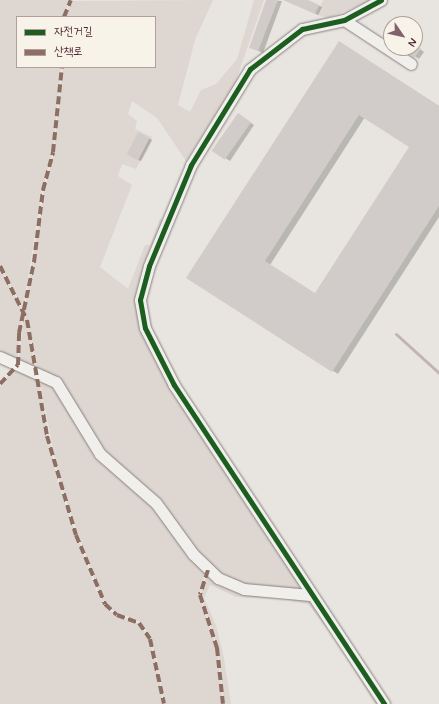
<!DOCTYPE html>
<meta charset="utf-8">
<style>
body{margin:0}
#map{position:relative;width:439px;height:704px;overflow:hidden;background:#e8e5e0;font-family:Mynerve,"Poor Story",sans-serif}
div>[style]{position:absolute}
.green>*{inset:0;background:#ded6d0}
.shadow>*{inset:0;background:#0003;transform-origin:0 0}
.stream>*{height:3px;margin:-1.5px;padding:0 1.5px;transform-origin:1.5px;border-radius:1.5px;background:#c3b4b1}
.building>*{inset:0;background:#d1ccc9;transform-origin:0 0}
.roads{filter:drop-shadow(0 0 1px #898080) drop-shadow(0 0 1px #898080)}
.street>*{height:11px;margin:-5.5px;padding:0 5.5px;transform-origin:5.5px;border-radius:5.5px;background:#f0efeb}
.quiet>*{height:4px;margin-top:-2px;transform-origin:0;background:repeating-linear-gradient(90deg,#8d6e63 0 8px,transparent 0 12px)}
.cycleway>*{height:5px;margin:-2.5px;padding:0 2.5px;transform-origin:2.5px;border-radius:2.5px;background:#1b5e20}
span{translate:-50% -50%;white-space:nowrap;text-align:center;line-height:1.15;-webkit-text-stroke:3px #f7f3e8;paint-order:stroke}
.legend{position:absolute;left:16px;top:16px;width:140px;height:52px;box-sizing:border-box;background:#f7f3e8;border:1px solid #b29e9c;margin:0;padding:5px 7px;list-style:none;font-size:12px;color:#4a1f2b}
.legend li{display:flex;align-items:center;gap:8px;height:20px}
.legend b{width:20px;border:1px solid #b29e9c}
.north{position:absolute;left:383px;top:16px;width:40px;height:40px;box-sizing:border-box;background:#f7f3e8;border:1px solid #b29e9c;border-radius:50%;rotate:124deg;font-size:11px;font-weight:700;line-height:16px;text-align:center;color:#4a1f2b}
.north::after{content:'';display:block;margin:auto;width:14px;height:18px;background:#81646a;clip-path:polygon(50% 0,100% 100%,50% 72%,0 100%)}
</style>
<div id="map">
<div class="green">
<div style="clip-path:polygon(0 0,70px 0,64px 17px,17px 17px,17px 67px,61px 67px,53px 152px,42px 190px,23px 309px,0 265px)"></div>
<div style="clip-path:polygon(213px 0,195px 40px,178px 105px,190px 112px,201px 90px,216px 84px,237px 59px,254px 0,264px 0,234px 86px,186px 161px,157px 118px,132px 101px,128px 114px,137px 121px,135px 129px,152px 137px,136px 169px,122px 164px,118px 176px,132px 185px,100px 267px,128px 289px,145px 245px,150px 245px,160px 219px,164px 220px,140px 323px,305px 589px,302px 591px,244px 586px,220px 575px,109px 459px,58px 380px,38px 370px,24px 311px,44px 190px,54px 152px,63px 67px,155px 67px,155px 17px,65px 17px,71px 1px)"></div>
<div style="clip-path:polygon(323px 0,371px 0,329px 18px,317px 15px)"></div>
<div style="clip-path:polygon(0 267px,23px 311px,17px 360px,0 353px)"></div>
<div style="clip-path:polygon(24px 314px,27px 321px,35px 367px,19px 360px)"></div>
<div style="clip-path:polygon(16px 368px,38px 376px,57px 480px,97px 593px,109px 611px,139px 624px,146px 633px,157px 663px,163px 704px,0 704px,0 384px)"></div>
<div style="clip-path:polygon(39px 377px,52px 383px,84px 437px,142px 493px,205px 572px,199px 595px,217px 648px,223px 704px,164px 704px,158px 663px,147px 632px,140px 622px,110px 609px,101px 598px,59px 480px)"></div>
<div style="clip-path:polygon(207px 574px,233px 591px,310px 599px,380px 704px,375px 704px,335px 638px,308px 604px,284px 599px,236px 597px,210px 585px,204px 598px,216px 625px,224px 658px,231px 704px,224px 704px,218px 648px,200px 595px)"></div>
</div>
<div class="shadow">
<div style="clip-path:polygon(268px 0,282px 1px,263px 53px,250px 47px)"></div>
<div style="clip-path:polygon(286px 0,306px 0,322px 7px,318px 15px)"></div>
<div style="clip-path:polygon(evenodd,339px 42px,439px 106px,439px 217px,338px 374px,188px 278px,339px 42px,365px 117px,411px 147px,315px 294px,270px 265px,365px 117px)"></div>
<div style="clip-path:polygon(415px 45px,424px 52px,419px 59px,403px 48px)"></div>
<div style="clip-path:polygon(242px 117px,254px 125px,230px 161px,214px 151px)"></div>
<div style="left:139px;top:133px;width:15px;height:24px;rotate:28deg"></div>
</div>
<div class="stream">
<div style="left:396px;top:334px;width:58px;rotate:42.2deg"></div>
</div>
<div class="building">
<div style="clip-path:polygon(266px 0,278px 0,258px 51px,249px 48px)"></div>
<div style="clip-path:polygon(283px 0,308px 0,319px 5px,315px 14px)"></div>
<div style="clip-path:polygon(evenodd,339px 41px,439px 106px,439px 206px,332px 372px,186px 278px,339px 41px,359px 115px,409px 147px,315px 293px,265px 261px,359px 115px)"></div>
<div style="clip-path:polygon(401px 48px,421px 48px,414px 58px)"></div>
<div style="left:238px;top:113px;width:16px;height:46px;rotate:35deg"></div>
<div style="left:138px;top:132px;width:13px;height:25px;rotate:27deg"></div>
</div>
<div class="roads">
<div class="street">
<div style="left:381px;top:0;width:42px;rotate:151.6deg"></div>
<div style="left:344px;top:20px;width:43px;rotate:167.9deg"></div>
<div style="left:302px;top:29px;width:66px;rotate:142.4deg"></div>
<div style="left:250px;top:69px;width:113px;rotate:121.6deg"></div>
<div style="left:191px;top:165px;width:109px;rotate:112.6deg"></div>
<div style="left:149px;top:266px;width:35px;rotate:105deg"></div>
<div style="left:140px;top:300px;width:28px;rotate:80deg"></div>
<div style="left:145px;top:328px;width:64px;rotate:63deg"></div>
<div style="left:174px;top:385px;width:382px;rotate:56.6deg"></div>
<div style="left:344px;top:20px;width:80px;rotate:33.3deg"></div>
<div style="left:0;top:357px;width:61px;rotate:24.1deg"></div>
<div style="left:56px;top:382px;width:84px;rotate:58.6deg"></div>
<div style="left:100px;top:454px;width:74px;rotate:41.2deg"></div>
<div style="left:156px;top:503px;width:63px;rotate:54deg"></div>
<div style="left:193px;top:554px;width:35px;rotate:44deg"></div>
<div style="left:218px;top:578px;width:28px;rotate:23deg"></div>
<div style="left:244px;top:589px;width:66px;rotate:5.2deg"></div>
</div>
</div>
<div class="quiet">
<div style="left:64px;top:17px;width:18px;rotate:-68deg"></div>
<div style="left:0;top:266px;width:60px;rotate:63.4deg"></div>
<div style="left:27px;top:320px;width:118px;rotate:80.2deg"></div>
<div style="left:47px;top:436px;width:103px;rotate:73.7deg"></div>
<div style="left:76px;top:535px;width:75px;rotate:67.2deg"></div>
<div style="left:105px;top:604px;width:16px;rotate:43deg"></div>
<div style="left:117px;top:615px;width:23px;rotate:20deg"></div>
<div style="left:139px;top:623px;width:19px;rotate:55deg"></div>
<div style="left:150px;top:639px;width:66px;rotate:77.8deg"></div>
<div style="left:0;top:384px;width:26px;rotate:-47deg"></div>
<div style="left:18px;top:365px;width:32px;rotate:-88deg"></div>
<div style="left:19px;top:333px;width:73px;rotate:-78.1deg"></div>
<div style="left:34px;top:262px;width:73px;rotate:-82.9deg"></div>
<div style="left:43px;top:190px;width:39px;rotate:-75deg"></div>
<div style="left:53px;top:152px;width:85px;rotate:-84deg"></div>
<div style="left:208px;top:570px;width:26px;rotate:108deg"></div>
<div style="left:200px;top:595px;width:56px;rotate:72.2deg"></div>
<div style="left:217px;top:648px;width:56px;rotate:83.9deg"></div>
</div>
<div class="cycleway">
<div style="left:381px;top:0;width:42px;rotate:151.6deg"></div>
<div style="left:344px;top:20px;width:43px;rotate:167.9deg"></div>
<div style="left:302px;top:29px;width:66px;rotate:142.4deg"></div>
<div style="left:250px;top:69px;width:113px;rotate:121.6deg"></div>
<div style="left:191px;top:165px;width:109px;rotate:112.6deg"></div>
<div style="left:149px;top:266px;width:35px;rotate:105deg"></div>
<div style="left:140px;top:300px;width:28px;rotate:80deg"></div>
<div style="left:145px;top:328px;width:64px;rotate:63deg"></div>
<div style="left:174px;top:385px;width:382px;rotate:56.6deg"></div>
</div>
<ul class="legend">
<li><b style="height:5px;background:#1b5e20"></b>자전거길</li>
<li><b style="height:5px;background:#8d6e63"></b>산책로</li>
</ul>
<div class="north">N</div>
</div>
